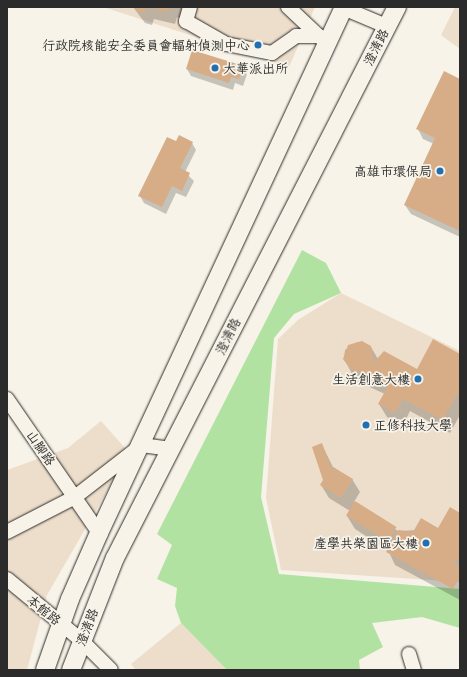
<!DOCTYPE html>
<meta charset="utf-8">
<style>
body{margin:0}
#map{position:relative;width:467px;height:677px;overflow:hidden;background:#f7f3e8;font-family:"Patrick Hand","LXGW WenKai TC",sans-serif}
div>[style]{position:absolute}
.built>*{inset:0;background:#eddecb}
.green>*{inset:0;background:#b2e2a2}
.shadow>*{inset:0;background:#0003}
.building>*{inset:0;background:#d7ad88;transform-origin:0 0}
.roads{filter:drop-shadow(0 0 1px #2b2b2b) drop-shadow(0 0 1px #2b2b2b)}
.minor>*{height:14px;margin:-7px;padding:0 7px;transform-origin:7px;border-radius:7px;background:#f7f3e8}
.major>*{height:18px;margin:-9px;padding:0 9px;transform-origin:9px;border-radius:9px;background:#f7f3e8}
.dots>*{width:11px;height:11px;translate:-50% -50%;box-sizing:border-box;border:2px solid #f7f3e8;border-radius:50%}
span{translate:-50% -50%;white-space:nowrap;text-align:center;line-height:1.15;-webkit-text-stroke:3.5px #f7f3e8;paint-order:stroke}
.poi-label{font-size:13px;color:#2b2b2b}
.right{translate:-100% -50%;text-align:right}
.left{translate:0 -50%;text-align:left}
.street-label{font-size:13px;color:#2b2b2b}
.frame{position:absolute;inset:0;border:8px solid #2b2b2b;pointer-events:none}
</style>
<div id="map">
<div class="built">
<div style="clip-path:polygon(103px 7px,315px 7px,289px 67px)"></div>
<div style="clip-path:polygon(455px 7px,460px 7px,460px 49px,441px 35px)"></div>
<div style="clip-path:polygon(341px 293px,460px 351px,460px 582px,281px 570px,266px 498px,278px 339px,298px 320px)"></div>
<div style="clip-path:polygon(101px 421px,125px 448px,113px 481px,47px 595px,27px 670px,7px 670px,7px 470px,68px 448px)"></div>
<div style="clip-path:polygon(181px 623px,227px 670px,136px 670px,131px 664px)"></div>
</div>
<div class="green">
<div style="clip-path:polygon(302px 250px,326px 263px,341px 293px,294px 314px,274px 338px,261px 497px,279px 574px,460px 589px,460px 628px,422px 617px,372px 623px,383px 647px,359px 660px,360px 670px,227px 670px,181px 623px,175px 606px,177px 588px,157px 579px,172px 545px,157px 534px)"></div>
</div>
<div class="shadow">
<div style="clip-path:polygon(133px 7px,194px 7px,190px 20px,177px 17px,175px 24px,154px 19px,152px 25px,145px 23px)"></div>
<div style="clip-path:polygon(243px 67px,247px 74px,243px 86px,235px 83px,233px 90px,191px 76px,187px 69px)"></div>
<div style="clip-path:polygon(460px 80px,460px 237px,411px 214px,405px 205px,434px 144px,423px 139px,418px 129px)"></div>
<div style="clip-path:polygon(177px 142px,192px 143px,196px 150px,185px 172px,194px 181px,186px 197px,176px 193px,166px 214px,144px 203px,140px 196px)"></div>
<div style="clip-path:polygon(357px 342px,371px 347px,378px 359px,417px 370px,460px 355px,460px 415px,450px 433px,410px 411px,403px 425px,387px 417px,379px 404px,385px 394px,356px 381px,344px 359px,345px 350px)"></div>
<div style="clip-path:polygon(322px 445px,333px 467px,352px 479px,360px 492px,354px 502px,398px 531px,439px 529px,460px 514px,460px 600px,395px 565px,388px 550px,355px 529px,347px 516px,350px 511px,329px 498px,321px 485px,324px 480px)"></div>
</div>
<div class="building">
<div style="clip-path:polygon(137px 7px,146px 7px,145px 13px,136px 11px)"></div>
<div style="clip-path:polygon(150px 7px,169px 7px,168px 12px)"></div>
<div style="clip-path:polygon(192px 50px,244px 66px,239px 79px,231px 77px,229px 83px,186px 69px)"></div>
<div style="clip-path:polygon(444px 71px,460px 79px,460px 231px,404px 205px,435px 138px,416px 129px)"></div>
<div style="clip-path:polygon(179px 135px,193px 142px,180px 168px,190px 173px,182px 191px,172px 186px,162px 207px,138px 196px,167px 137px,176px 141px)"></div>
<div style="clip-path:polygon(433px 339px,460px 354px,460px 395px,457px 394px,443px 420px,403px 399px,395px 413px,378px 404px,388px 386px,362px 372px,352px 371px,343px 359px,348px 345px,362px 341px,371px 346px,374px 362px,384px 351px,417px 369px)"></div>
<div style="clip-path:polygon(322px 443px,332px 470px,333px 467px,353px 479px,341px 498px,320px 485px,323px 480px,312px 447px)"></div>
<div style="left:355px;top:501px;width:49px;height:17px;rotate:32deg"></div>
<div style="clip-path:polygon(450px 507px,460px 513px,460px 556px,454px 563px,460px 567px,460px 577px,453px 589px,386px 552px,398px 530px,413px 532px,421px 518px,438px 528px)"></div>
</div>
<div class="roads">
<div class="minor">
<div style="left:190px;top:7px;width:15px;rotate:106deg"></div>
<div style="left:186px;top:21px;width:46px;rotate:29.9deg"></div>
<div style="left:226px;top:44px;width:47px;rotate:11.1deg"></div>
<div style="left:272px;top:53px;width:29px;rotate:-35deg"></div>
<div style="left:296px;top:36px;width:23px"></div>
<div style="left:288px;top:7px;width:47px;rotate:43.3deg"></div>
<div style="left:341px;top:7px;width:49px;rotate:22.9deg"></div>
<div style="left:7px;top:399px;width:163px;rotate:55.5deg"></div>
<div style="left:7px;top:532px;width:76px;rotate:-27.2deg"></div>
<div style="left:75px;top:497px;width:85px;rotate:-37.8deg"></div>
<div style="left:142px;top:445px;width:29px;rotate:8deg"></div>
<div style="left:7px;top:579px;width:96px;rotate:39.5deg"></div>
<div style="left:81px;top:640px;width:42px;rotate:45deg"></div>
<div style="left:409px;top:654px;width:17px;rotate:73deg"></div>
</div>
<div class="major">
<div style="left:45px;top:670px;width:75px;rotate:-70.6deg"></div>
<div style="left:70px;top:599px;width:72px;rotate:-66.3deg"></div>
<div style="left:99px;top:533px;width:580px;rotate:-65.02deg"></div>
<div style="left:71px;top:670px;width:120px;rotate:-68.6deg"></div>
<div style="left:115px;top:558px;width:619px;rotate:-62.9deg"></div>
</div>
</div>
<div class="dots">
<div style="left:258px;top:45px;background:#1f6fb2"></div>
<div style="left:215px;top:68px;background:#1f6fb2"></div>
<div style="left:440px;top:171px;background:#1f6fb2"></div>
<div style="left:418px;top:379px;background:#1f6fb2"></div>
<div style="left:366px;top:425px;background:#1f6fb2"></div>
<div style="left:426px;top:543px;background:#1f6fb2"></div>
</div>
<div class="poi-label">
<span class="right" style="left:250px;top:45px">行政院核能安全委員會輻射偵測中心</span>
<span class="left" style="left:223px;top:68px">大華派出所</span>
<span class="right" style="left:432px;top:171px">高雄市環保局</span>
<span class="right" style="left:410px;top:379px">生活創意大樓</span>
<span class="left" style="left:374px;top:425px">正修科技大學</span>
<span class="right" style="left:418px;top:543px">產學共榮園區大樓</span>
</div>
<div class="street-label">
<span style="left:376px;top:47px;rotate:-63deg">澄清路</span>
<span style="left:228px;top:336px;rotate:-63deg">澄清路</span>
<span style="left:41px;top:448px;rotate:55deg">山腳路</span>
<span style="left:44px;top:610px;rotate:39deg">本館路</span>
<span style="left:87px;top:627px;rotate:-69deg">澄清路</span>
</div>
<div class="frame"></div>
</div>
